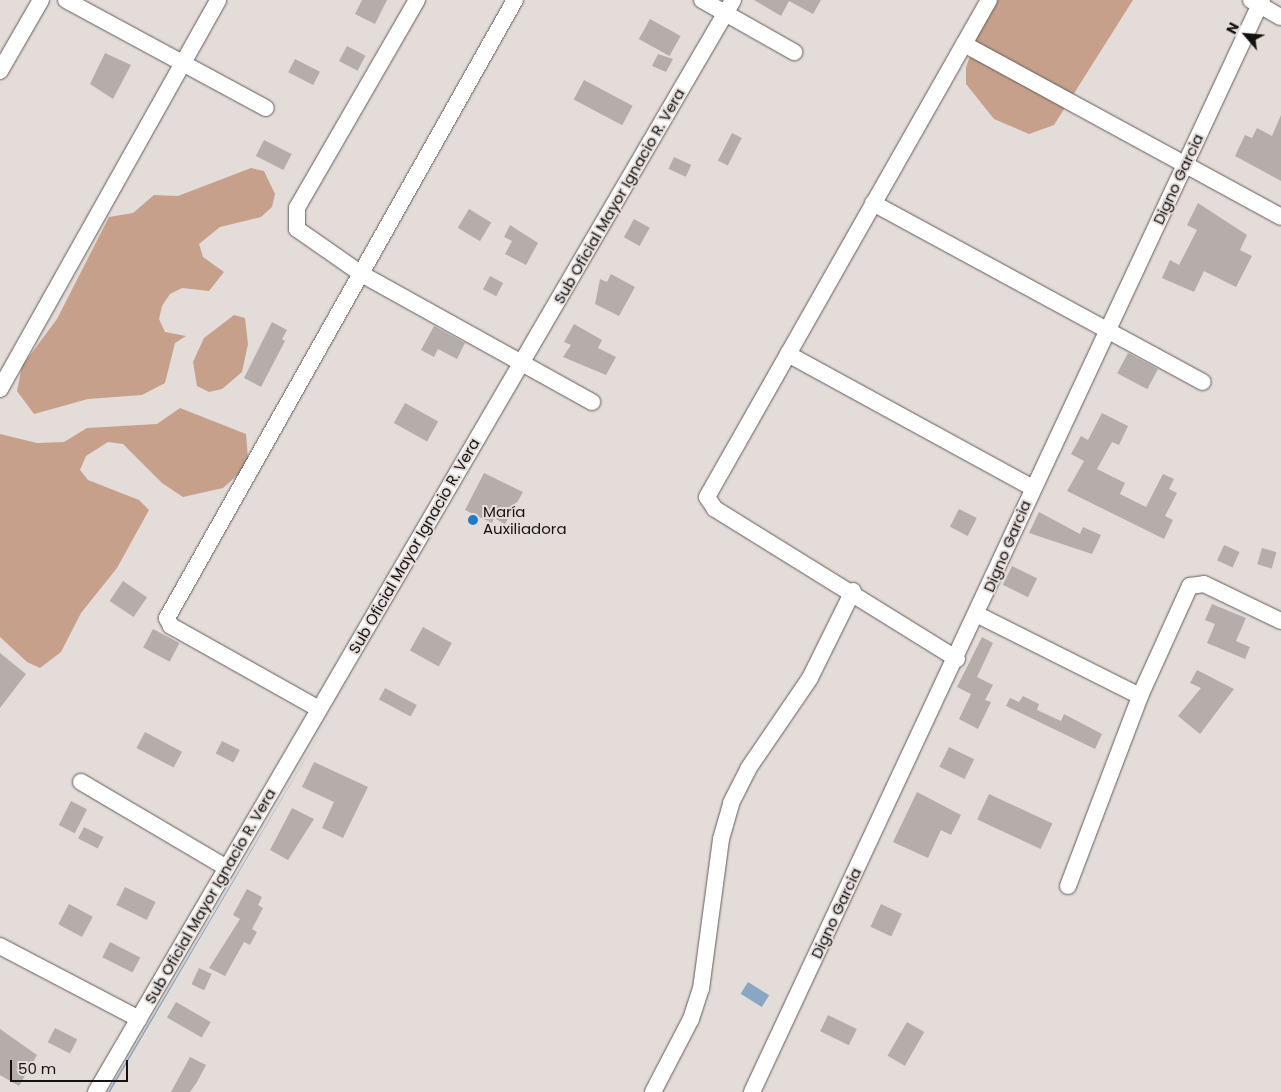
<!DOCTYPE html>
<meta charset="utf-8">
<style>
body{margin:0}
#map{position:relative;width:1281px;height:1092px;overflow:hidden;background:#e4dcd9;font-family:Poppins,sans-serif}
div>[style]{position:absolute}
.forest>*{inset:0;background:#c7a08b}
.water>*{inset:0;background:#89a6c5;transform-origin:0 0}
.building>*{inset:0;background:#b5adaa;transform-origin:0 0}
.roads{filter:drop-shadow(0 0 1px #635c59) drop-shadow(0 0 1px #635c59)}
.minor>*{height:16px;margin:-8px;padding:0 8px;transform-origin:8px;border-radius:8px;background:#fff}
.dots>*{width:14px;height:14px;translate:-50% -50%;box-sizing:border-box;border:2px solid #e4dcd9;border-radius:50%}
span{translate:-50% -50%;white-space:nowrap;text-align:center;line-height:1.15;-webkit-text-stroke:4px #e4dcd9;paint-order:stroke}
.street-label{font-size:15px;color:#151211}
.poi-label{font-size:15px;color:#151211}
.left{translate:0 -50%;text-align:left}
.north{position:absolute;left:1221px;top:10px;width:50px;height:50px;-webkit-text-stroke:4px #e4dcd9;paint-order:stroke;rotate:297deg;font-size:14px;font-weight:700;line-height:20px;text-align:center;color:#151211}
.north::after{content:'';display:block;margin:auto;width:18px;height:22px;background:#151211;clip-path:polygon(50% 0,100% 100%,50% 72%,0 100%)}
.scale{position:absolute;left:10px;top:1060px;width:118px;height:22px;box-sizing:border-box;border:2px solid #151211;border-top:0;padding-left:6px;font-size:15px;line-height:18px;white-space:nowrap;color:#151211;-webkit-text-stroke:4px #e4dcd9;paint-order:stroke}
</style>
<div id="map">
<div class="forest">
<div style="clip-path:polygon(991px 0,1133px 0,1054px 125px,1029px 134px,994px 119px,966px 84px,966px 67px)"></div>
<div style="clip-path:polygon(251px 168px,264px 171px,275px 194px,272px 207px,261px 217px,220px 227px,199px 244px,203px 257px,224px 272px,209px 291px,182px 288px,170px 294px,162px 306px,159px 319px,165px 332px,186px 336px,175px 343px,165px 383px,142px 395px,88px 399px,34px 414px,17px 391px,22px 366px,57px 319px,109px 217px,133px 213px,154px 195px,178px 196px)"></div>
<div style="clip-path:polygon(234px 315px,245px 318px,248px 344px,242px 372px,222px 389px,209px 392px,197px 386px,193px 362px,204px 338px)"></div>
<div style="clip-path:polygon(180px 408px,246px 434px,248px 459px,242px 471px,223px 488px,183px 497px,162px 483px,123px 444px,108px 442px,86px 456px,80px 470px,88px 480px,139px 500px,149px 510px,117px 568px,81px 613px,61px 652px,40px 668px,27px 662px,0 637px,0 434px,37px 443px,64px 442px,87px 428px,157px 424px)"></div>
</div>
<div class="water">
<div style="clip-path:polygon(331px 715px,110px 1092px,108px 1092px)"></div>
<div style="left:748px;top:982px;width:25px;height:14px;rotate:32deg"></div>
</div>
<div class="building">
<div style="clip-path:polygon(362px 0,387px 0,375px 24px,355px 14px)"></div>
<div style="clip-path:polygon(754px 0,821px 0,813px 14px,789px 1px,781px 16px)"></div>
<div style="left:650px;top:19px;width:35px;height:23px;rotate:29deg"></div>
<div style="left:347px;top:46px;width:21px;height:17px;rotate:28deg"></div>
<div style="clip-path:polygon(105px 53px,131px 65px,113px 99px,90px 84px)"></div>
<div style="clip-path:polygon(658px 54px,673px 59px,666px 72px,652px 66px)"></div>
<div style="left:295px;top:59px;width:28px;height:15px;rotate:27deg"></div>
<div style="left:584px;top:80px;width:55px;height:22px;rotate:28deg"></div>
<div style="clip-path:polygon(1281px 115px,1281px 181px,1235px 156px,1245px 135px,1252px 138px,1257px 128px,1272px 136px)"></div>
<div style="left:732px;top:133px;width:11px;height:31px;rotate:27deg"></div>
<div style="left:264px;top:140px;width:31px;height:18px;rotate:27deg"></div>
<div style="left:674px;top:157px;width:19px;height:13px;rotate:25deg"></div>
<div style="clip-path:polygon(1198px 203px,1247px 235px,1240px 250px,1252px 256px,1236px 287px,1204px 271px,1194px 292px,1162px 278px,1170px 260px,1179px 265px,1197px 230px,1187px 225px)"></div>
<div style="left:469px;top:209px;width:26px;height:22px;rotate:31deg"></div>
<div style="left:634px;top:219px;width:18px;height:21px;rotate:29deg"></div>
<div style="clip-path:polygon(510px 225px,538px 243px,526px 265px,505px 254px,512px 241px,504px 237px)"></div>
<div style="clip-path:polygon(611px 274px,635px 287px,619px 316px,595px 304px,600px 279px,607px 282px)"></div>
<div style="left:490px;top:276px;width:15px;height:15px;rotate:28deg"></div>
<div style="clip-path:polygon(272px 322px,287px 330px,282px 339px,285px 341px,261px 387px,244px 378px)"></div>
<div style="clip-path:polygon(574px 324px,602px 340px,598px 348px,616px 357px,606px 375px,563px 357px,571px 345px,564px 342px)"></div>
<div style="clip-path:polygon(434px 326px,465px 343px,457px 359px,438px 349px,434px 357px,421px 350px)"></div>
<div style="left:1128px;top:353px;width:34px;height:23px;rotate:28deg"></div>
<div style="left:405px;top:403px;width:38px;height:23px;rotate:29deg"></div>
<div style="clip-path:polygon(1102px 413px,1128px 426px,1119px 445px,1112px 442px,1097px 469px,1125px 483px,1120px 494px,1146px 507px,1163px 474px,1174px 479px,1169px 489px,1177px 493px,1165px 516px,1173px 520px,1164px 539px,1067px 491px,1084px 461px,1071px 454px,1081px 436px,1088px 440px)"></div>
<div style="clip-path:polygon(484px 473px,523px 492px,505px 524px,494px 518px,492px 523px,465px 510px)"></div>
<div style="left:959px;top:509px;width:20px;height:20px;rotate:27deg"></div>
<div style="clip-path:polygon(1039px 512px,1080px 534px,1083px 527px,1101px 535px,1092px 554px,1029px 533px)"></div>
<div style="left:1224px;top:545px;width:17px;height:17px;rotate:24deg"></div>
<div style="left:1262px;top:548px;width:15px;height:17px;rotate:16deg"></div>
<div style="left:1012px;top:566px;width:28px;height:21px;rotate:26deg"></div>
<div style="left:123px;top:581px;width:29px;height:24px;rotate:34deg"></div>
<div style="clip-path:polygon(1212px 604px,1246px 618px,1236px 641px,1250px 647px,1245px 659px,1207px 643px,1215px 624px,1205px 620px)"></div>
<div style="left:423px;top:627px;width:33px;height:27px;rotate:29deg"></div>
<div style="left:153px;top:629px;width:30px;height:21px;rotate:28deg"></div>
<div style="clip-path:polygon(982px 637px,993px 643px,977px 677px,993px 685px,985px 700px,991px 702px,978px 729px,959px 719px,971px 694px,957px 687px)"></div>
<div style="clip-path:polygon(0 653px,26px 674px,0 708px)"></div>
<div style="clip-path:polygon(1197px 670px,1234px 689px,1200px 734px,1178px 716px,1201px 688px,1190px 683px)"></div>
<div style="left:385px;top:688px;width:36px;height:13px;rotate:28deg"></div>
<div style="clip-path:polygon(1023px 696px,1039px 704px,1037px 710px,1061px 721px,1064px 714px,1102px 734px,1095px 749px,1006px 706px,1010px 698px,1019px 702px)"></div>
<div style="left:145px;top:732px;width:42px;height:18px;rotate:28deg"></div>
<div style="left:222px;top:741px;width:20px;height:14px;rotate:27deg"></div>
<div style="left:949px;top:747px;width:28px;height:22px;rotate:26deg"></div>
<div style="clip-path:polygon(314px 762px,368px 787px,343px 838px,322px 828px,334px 802px,302px 787px)"></div>
<div style="clip-path:polygon(917px 792px,961px 815px,951px 835px,941px 830px,928px 858px,893px 842px)"></div>
<div style="left:989px;top:794px;width:70px;height:28px;rotate:25deg"></div>
<div style="left:71px;top:801px;width:18px;height:27px;rotate:27deg"></div>
<div style="clip-path:polygon(292px 808px,314px 819px,288px 860px,270px 850px)"></div>
<div style="left:84px;top:827px;width:22px;height:13px;rotate:27deg"></div>
<div style="left:125px;top:887px;width:34px;height:20px;rotate:26deg"></div>
<div style="clip-path:polygon(247px 889px,262px 897px,258px 905px,263px 908px,252px 929px,257px 932px,250px 945px,244px 942px,225px 976px,209px 968px,240px 919px,233px 915px)"></div>
<div style="left:69px;top:904px;width:27px;height:23px;rotate:28deg"></div>
<div style="left:881px;top:904px;width:23px;height:25px;rotate:25deg"></div>
<div style="left:110px;top:942px;width:34px;height:17px;rotate:27deg"></div>
<div style="left:199px;top:968px;width:14px;height:18px;rotate:25deg"></div>
<div style="left:176px;top:1002px;width:40px;height:18px;rotate:30deg"></div>
<div style="left:828px;top:1015px;width:32px;height:18px;rotate:26deg"></div>
<div style="left:907px;top:1022px;width:20px;height:39px;rotate:30deg"></div>
<div style="left:55px;top:1028px;width:25px;height:16px;rotate:27deg"></div>
<div style="clip-path:polygon(0 1029px,37px 1055px,19px 1086px,0 1075px)"></div>
<div style="clip-path:polygon(190px 1057px,206px 1065px,197px 1082px,190px 1092px,171px 1092px)"></div>
</div>
<div class="roads">
<div class="minor">
<div style="left:66px;top:0;width:227px;rotate:28.4deg"></div>
<div style="left:417px;top:0;width:240px;rotate:120deg"></div>
<div style="left:297px;top:208px;width:21px;rotate:90deg"></div>
<div style="left:297px;top:229px;width:80px;rotate:34.9deg"></div>
<div style="left:363px;top:275px;width:262px;rotate:29deg"></div>
<div style="left:702px;top:0;width:106px;rotate:29.5deg"></div>
<div style="left:1251px;top:0;width:34px;rotate:30deg"></div>
<div style="left:964px;top:44px;width:361px;rotate:28.6deg"></div>
<div style="left:0;top:71px;width:82px;rotate:-60deg"></div>
<div style="left:873px;top:203px;width:375px;rotate:28.5deg"></div>
<div style="left:788px;top:354px;width:279px;rotate:28.7deg"></div>
<div style="left:0;top:389px;width:446px;rotate:-60.7deg"></div>
<div style="left:978px;top:615px;width:181px;rotate:26.6deg"></div>
<div style="left:957px;top:659px;width:285px;rotate:-148.2deg"></div>
<div style="left:715px;top:509px;width:14px;rotate:-124deg"></div>
<div style="left:707px;top:497px;width:571px;rotate:-60.43deg"></div>
<div style="left:319px;top:709px;width:170px;rotate:-150.7deg"></div>
<div style="left:171px;top:626px;width:9px;rotate:-117deg"></div>
<div style="left:167px;top:618px;width:709px;rotate:-60.62deg"></div>
<div style="left:81px;top:782px;width:169px;rotate:30.5deg"></div>
<div style="left:1068px;top:886px;width:203px;rotate:-69.2deg"></div>
<div style="left:1140px;top:696px;width:121px;rotate:-65.6deg"></div>
<div style="left:1190px;top:586px;width:14px;rotate:-8deg"></div>
<div style="left:1204px;top:584px;width:85px;rotate:25.7deg"></div>
<div style="left:0;top:946px;width:157px;rotate:27.7deg"></div>
<div style="left:96px;top:1092px;width:1264px;rotate:-59.74deg"></div>
<div style="left:653px;top:1092px;width:82px;rotate:-62.5deg"></div>
<div style="left:691px;top:1019px;width:32px;rotate:-72deg"></div>
<div style="left:701px;top:989px;width:151px;rotate:-82.4deg"></div>
<div style="left:721px;top:839px;width:37px;rotate:-74deg"></div>
<div style="left:731px;top:803px;width:38px;rotate:-63deg"></div>
<div style="left:748px;top:769px;width:110px;rotate:-55.7deg"></div>
<div style="left:810px;top:678px;width:97px;rotate:-63.7deg"></div>
<div style="left:752px;top:1092px;width:1205px;rotate:-64.97deg"></div>
</div>
</div>
<div class="dots">
<div style="left:473px;top:520px;background:#2479c7"></div>
</div>
<div class="street-label">
<span style="left:1178px;top:179px;rotate:-65deg">Digno Garcia</span>
<span style="left:619px;top:196px;rotate:-60deg">Sub Oficial Mayor Ignacio R. Vera</span>
<span style="left:414px;top:546px;rotate:-60deg">Sub Oficial Mayor Ignacio R. Vera</span>
<span style="left:1007px;top:546px;rotate:-67deg">Digno Garcia</span>
<span style="left:210px;top:896px;rotate:-60deg">Sub Oficial Mayor Ignacio R. Vera</span>
<span style="left:836px;top:913px;rotate:-65deg">Digno Garcia</span>
</div>
<div class="poi-label">
<span class="left" style="left:483px;top:520px">María<br>Auxiliadora</span>
</div>
<div class="north">N</div>
<div class="scale">50 m</div>
</div>
